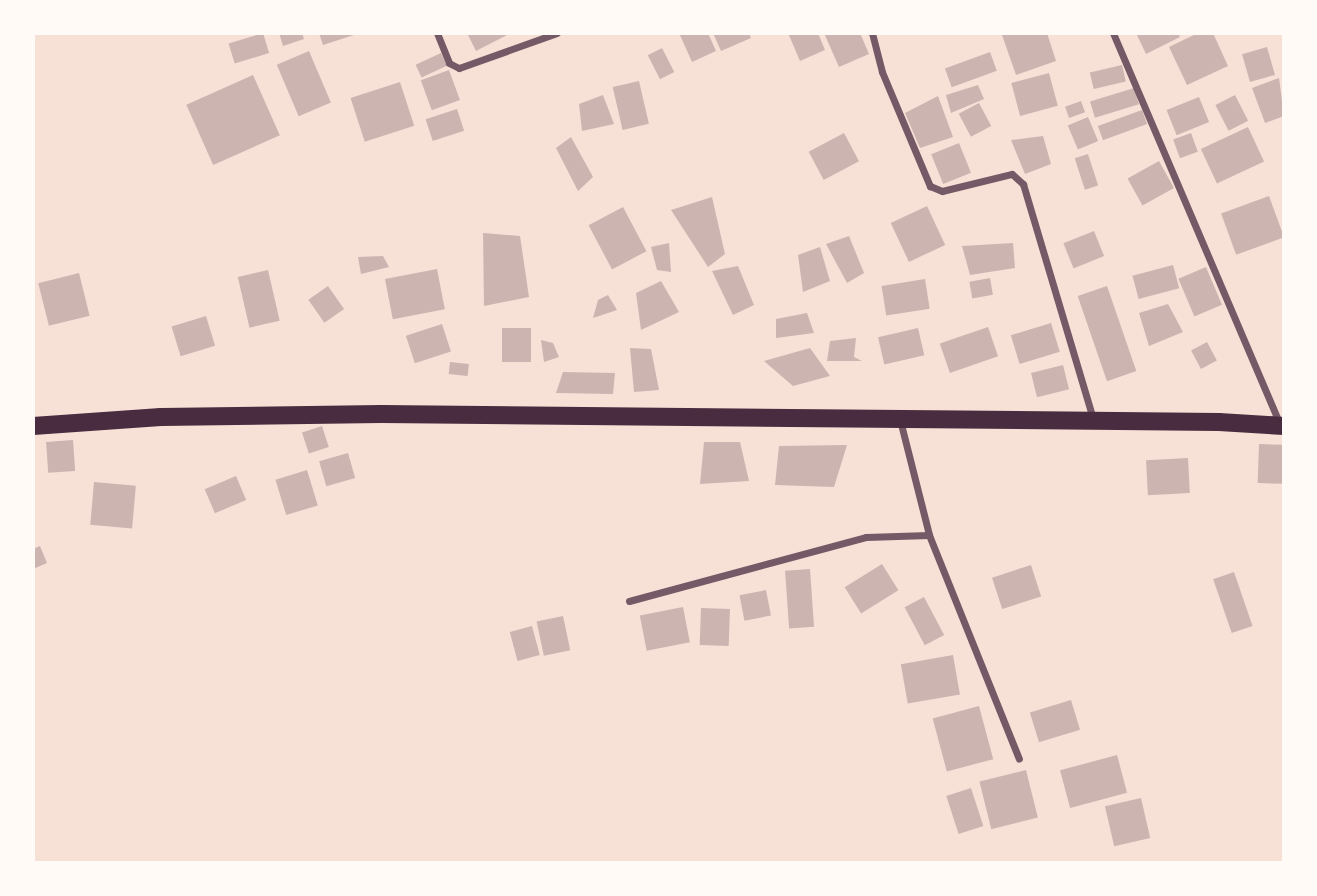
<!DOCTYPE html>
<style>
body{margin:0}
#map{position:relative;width:1317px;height:896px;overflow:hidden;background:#f7e1d7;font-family:"Titillium Web",sans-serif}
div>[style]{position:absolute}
.building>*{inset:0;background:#ccb4b1;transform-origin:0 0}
.minor>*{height:7px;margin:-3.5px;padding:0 3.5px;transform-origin:3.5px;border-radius:3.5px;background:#755966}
.primary>*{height:18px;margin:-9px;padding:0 9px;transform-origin:9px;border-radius:9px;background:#4a2c40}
span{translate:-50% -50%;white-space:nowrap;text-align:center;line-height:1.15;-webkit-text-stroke:6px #fffaf5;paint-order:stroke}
.frame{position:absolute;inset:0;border:35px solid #fffaf5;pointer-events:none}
</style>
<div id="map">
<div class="building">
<div style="left:263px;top:33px;width:21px;height:36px;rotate:73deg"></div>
<div style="clip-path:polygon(279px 33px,302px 33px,304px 39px,283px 46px)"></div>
<div style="clip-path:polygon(319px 33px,357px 33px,357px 34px,323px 45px)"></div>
<div style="clip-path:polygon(467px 33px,511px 33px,476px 51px)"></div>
<div style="clip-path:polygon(679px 33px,708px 33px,716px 51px,692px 62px)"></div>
<div style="clip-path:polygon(713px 33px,749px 33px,751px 38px,721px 51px)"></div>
<div style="clip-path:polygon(788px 33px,818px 33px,825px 50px,800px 61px)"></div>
<div style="clip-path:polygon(824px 33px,860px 33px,869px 54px,839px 67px)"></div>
<div style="clip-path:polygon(1047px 33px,1056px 61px,1016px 75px,1002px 35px)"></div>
<div style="clip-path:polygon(1136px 33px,1178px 33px,1180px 37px,1146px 54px)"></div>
<div style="clip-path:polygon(1198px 33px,1213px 33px,1228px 66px,1187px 85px,1169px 47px)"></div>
<div style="left:1267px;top:47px;width:29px;height:26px;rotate:74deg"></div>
<div style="left:662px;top:48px;width:27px;height:16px;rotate:63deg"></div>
<div style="left:309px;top:51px;width:56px;height:35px;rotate:67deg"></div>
<div style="left:990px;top:52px;width:20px;height:48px;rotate:70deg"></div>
<div style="left:441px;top:53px;width:14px;height:28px;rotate:65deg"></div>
<div style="left:1122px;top:65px;width:17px;height:33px;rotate:77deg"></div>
<div style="left:449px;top:70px;width:32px;height:30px;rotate:70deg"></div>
<div style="left:1049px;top:73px;width:34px;height:39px;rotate:75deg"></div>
<div style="left:253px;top:75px;width:66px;height:73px;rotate:66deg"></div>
<div style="clip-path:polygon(1279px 78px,1284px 116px,1265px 123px,1252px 88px)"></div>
<div style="left:639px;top:81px;width:44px;height:27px;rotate:77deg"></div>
<div style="left:400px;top:82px;width:46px;height:52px;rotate:72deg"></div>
<div style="clip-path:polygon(978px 85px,984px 99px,951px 113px,946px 95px)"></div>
<div style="left:1134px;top:88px;width:17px;height:46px;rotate:73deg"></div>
<div style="clip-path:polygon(603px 95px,614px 124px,582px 131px,579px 104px)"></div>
<div style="left:1235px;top:95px;width:29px;height:22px;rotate:63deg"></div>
<div style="clip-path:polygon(938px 96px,953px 137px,920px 148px,905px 113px)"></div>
<div style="left:1199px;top:97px;width:27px;height:35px;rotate:68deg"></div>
<div style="left:1081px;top:101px;width:12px;height:17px;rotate:70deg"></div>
<div style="left:979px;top:103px;width:26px;height:23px;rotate:62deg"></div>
<div style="left:457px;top:109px;width:23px;height:33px;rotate:72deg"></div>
<div style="left:1142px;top:110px;width:15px;height:47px;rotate:70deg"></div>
<div style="left:1088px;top:117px;width:26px;height:22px;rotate:67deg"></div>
<div style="left:1248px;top:127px;width:38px;height:52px;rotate:65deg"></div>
<div style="left:844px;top:133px;width:32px;height:40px;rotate:62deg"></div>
<div style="left:1191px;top:133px;width:20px;height:19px;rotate:70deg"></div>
<div style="clip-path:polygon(1043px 136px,1051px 164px,1025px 174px,1011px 140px)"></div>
<div style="clip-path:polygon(571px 137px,593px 177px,578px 191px,556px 148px)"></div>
<div style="left:959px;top:143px;width:32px;height:30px;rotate:68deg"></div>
<div style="left:1088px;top:154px;width:33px;height:14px;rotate:72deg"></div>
<div style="left:1159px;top:161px;width:31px;height:36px;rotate:61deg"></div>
<div style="left:1269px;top:196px;width:44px;height:51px;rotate:70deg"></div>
<div style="clip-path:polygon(712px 197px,725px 254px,708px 267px,671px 210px)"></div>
<div style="left:927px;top:206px;width:43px;height:40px;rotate:65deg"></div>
<div style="left:623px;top:207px;width:50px;height:39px;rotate:62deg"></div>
<div style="left:1094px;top:231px;width:27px;height:33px;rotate:68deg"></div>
<div style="clip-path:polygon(483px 233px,520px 236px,529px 297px,484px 306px)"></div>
<div style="clip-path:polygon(849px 236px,864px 273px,847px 283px,826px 244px)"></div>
<div style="clip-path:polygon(669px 243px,671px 272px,657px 270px,651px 247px)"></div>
<div style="clip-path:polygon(1013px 243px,1015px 268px,970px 275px,962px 246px)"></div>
<div style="clip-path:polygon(820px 247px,830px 281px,803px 292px,798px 255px)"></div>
<div style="clip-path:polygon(383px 256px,389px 267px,361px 274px,358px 257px)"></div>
<div style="left:1173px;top:265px;width:24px;height:42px;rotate:75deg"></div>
<div style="clip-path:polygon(738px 266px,754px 305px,733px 315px,712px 271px)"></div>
<div style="left:1206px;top:267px;width:41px;height:30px;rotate:67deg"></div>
<div style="left:437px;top:269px;width:41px;height:53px;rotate:79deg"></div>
<div style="left:268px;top:270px;width:52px;height:31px;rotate:77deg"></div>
<div style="left:79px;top:273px;width:44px;height:42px;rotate:76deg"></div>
<div style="left:990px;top:278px;width:17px;height:21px;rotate:80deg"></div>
<div style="left:925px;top:279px;width:30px;height:44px;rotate:81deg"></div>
<div style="clip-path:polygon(661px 281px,679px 312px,641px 330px,636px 293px)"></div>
<div style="left:328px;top:286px;width:28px;height:24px;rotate:55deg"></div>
<div style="left:1107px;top:286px;width:90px;height:31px;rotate:71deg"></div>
<div style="clip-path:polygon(608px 295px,617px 310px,593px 318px,598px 300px)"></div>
<div style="clip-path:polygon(1168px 304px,1183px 332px,1149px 346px,1139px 313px)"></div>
<div style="clip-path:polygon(807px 313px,814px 333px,776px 338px,776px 319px)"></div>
<div style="left:206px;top:316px;width:31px;height:36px;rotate:73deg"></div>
<div style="left:1051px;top:323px;width:30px;height:42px;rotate:73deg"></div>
<div style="left:442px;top:324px;width:29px;height:38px;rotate:72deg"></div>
<div style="left:988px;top:327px;width:31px;height:51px;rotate:71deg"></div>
<div style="left:502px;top:328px;width:29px;height:34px"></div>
<div style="left:918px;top:328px;width:28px;height:41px;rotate:77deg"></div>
<div style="clip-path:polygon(856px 338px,854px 357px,862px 361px,827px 361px,830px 341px)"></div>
<div style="clip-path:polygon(541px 340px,553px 343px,559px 357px,544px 362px)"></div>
<div style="left:1207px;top:342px;width:21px;height:18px;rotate:62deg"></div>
<div style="clip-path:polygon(630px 348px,651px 349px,659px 390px,634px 392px)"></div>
<div style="clip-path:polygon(810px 348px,830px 376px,793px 386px,764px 361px)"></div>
<div style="left:450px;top:362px;width:19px;height:12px;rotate:6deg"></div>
<div style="left:1063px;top:365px;width:25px;height:33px;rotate:76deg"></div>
<div style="clip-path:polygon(563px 372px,615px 373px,613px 394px,556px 393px)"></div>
<div style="left:322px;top:426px;width:22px;height:21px;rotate:72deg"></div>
<div style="left:73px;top:440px;width:31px;height:27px;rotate:86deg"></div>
<div style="clip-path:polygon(704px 442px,740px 442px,749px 481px,700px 484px)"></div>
<div style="left:1259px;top:444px;width:25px;height:39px;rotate:2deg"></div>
<div style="clip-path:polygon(847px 445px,834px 487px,775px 485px,779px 446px)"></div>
<div style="left:348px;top:453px;width:26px;height:30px;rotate:74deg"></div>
<div style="left:1188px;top:458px;width:35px;height:42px;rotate:87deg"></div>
<div style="left:307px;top:470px;width:37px;height:33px;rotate:73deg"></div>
<div style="left:236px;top:476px;width:26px;height:34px;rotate:67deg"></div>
<div style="left:94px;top:482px;width:42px;height:43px;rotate:5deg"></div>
<div style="clip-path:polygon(40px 546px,47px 563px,33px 569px,33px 549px)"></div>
<div style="left:882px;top:564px;width:31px;height:44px;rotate:58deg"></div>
<div style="left:1031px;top:565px;width:33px;height:41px;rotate:72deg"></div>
<div style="left:810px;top:569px;width:58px;height:25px;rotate:86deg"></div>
<div style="left:1234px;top:572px;width:57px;height:22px;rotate:71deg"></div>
<div style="left:766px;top:590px;width:26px;height:27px;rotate:79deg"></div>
<div style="left:924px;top:597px;width:43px;height:22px;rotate:62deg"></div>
<div style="left:683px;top:607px;width:36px;height:44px;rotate:79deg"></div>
<div style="left:701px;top:608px;width:29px;height:37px;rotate:2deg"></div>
<div style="left:563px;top:616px;width:35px;height:27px;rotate:78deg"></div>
<div style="left:532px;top:626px;width:30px;height:23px;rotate:75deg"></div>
<div style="left:953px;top:655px;width:40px;height:53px;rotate:80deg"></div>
<div style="left:1071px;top:700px;width:31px;height:43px;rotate:73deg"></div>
<div style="left:979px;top:706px;width:55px;height:48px;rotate:75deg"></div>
<div style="left:1117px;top:755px;width:39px;height:59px;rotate:75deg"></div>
<div style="left:1026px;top:770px;width:49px;height:48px;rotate:76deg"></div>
<div style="left:971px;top:788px;width:40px;height:26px;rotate:72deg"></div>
<div style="left:1141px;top:798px;width:41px;height:37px;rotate:77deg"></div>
</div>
<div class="minor">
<div style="left:437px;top:33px;width:32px;rotate:68deg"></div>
<div style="left:449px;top:63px;width:11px;rotate:27deg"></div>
<div style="left:459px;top:68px;width:104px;rotate:-19.7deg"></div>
<div style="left:872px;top:33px;width:40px;rotate:75.6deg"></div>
<div style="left:882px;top:72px;width:124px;rotate:67.2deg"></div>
<div style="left:930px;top:186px;width:13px;rotate:23deg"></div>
<div style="left:942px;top:191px;width:72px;rotate:-13.7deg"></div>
<div style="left:1012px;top:174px;width:15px;rotate:42deg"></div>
<div style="left:1023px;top:184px;width:245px;rotate:73.4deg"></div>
<div style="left:1113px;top:33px;width:426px;rotate:66.9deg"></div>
<div style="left:900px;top:420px;width:119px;rotate:75.8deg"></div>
<div style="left:929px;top:535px;width:241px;rotate:68.1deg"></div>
<div style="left:629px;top:601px;width:245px;rotate:-15.1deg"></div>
<div style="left:866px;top:537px;width:63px;rotate:-1.8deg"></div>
</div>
<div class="primary">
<div style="left:33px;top:426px;width:128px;rotate:-4deg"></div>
<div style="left:161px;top:417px;width:220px;rotate:-0.8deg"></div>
<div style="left:381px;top:414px;width:838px;rotate:0.55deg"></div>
<div style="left:1219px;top:422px;width:65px;rotate:3.5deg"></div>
</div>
<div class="frame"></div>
</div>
